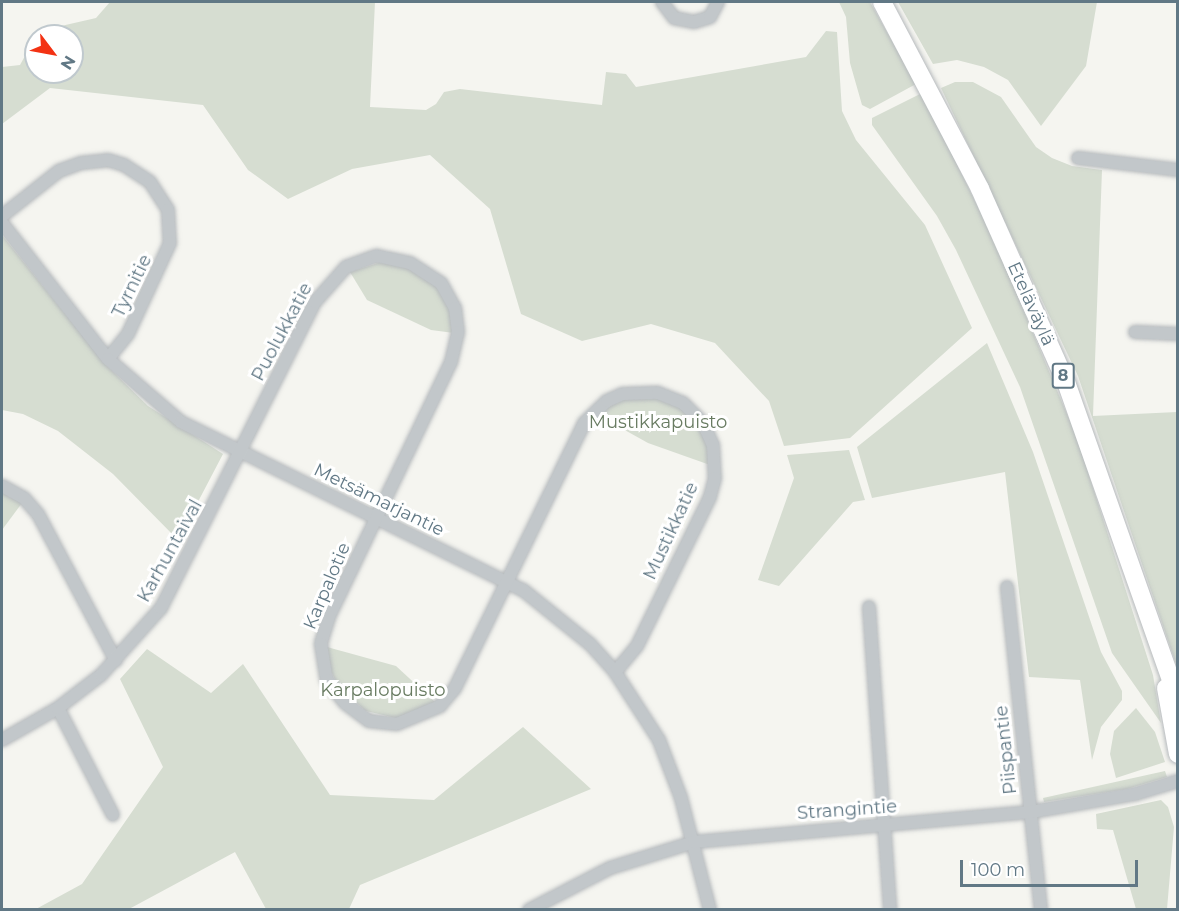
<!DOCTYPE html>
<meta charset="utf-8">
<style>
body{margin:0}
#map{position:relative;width:1179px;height:911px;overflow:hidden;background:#f5f5f0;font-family:Montserrat,sans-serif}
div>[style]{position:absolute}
.green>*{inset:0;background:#d6ddd1}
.roads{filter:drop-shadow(0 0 2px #b6babd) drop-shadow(0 0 2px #b6babd)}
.minor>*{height:12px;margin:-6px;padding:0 6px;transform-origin:6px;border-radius:6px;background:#c2c7ca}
.highway>*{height:18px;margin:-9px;padding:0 9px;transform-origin:9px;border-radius:9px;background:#fff}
span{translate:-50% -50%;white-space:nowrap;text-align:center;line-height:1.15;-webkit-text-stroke:6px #fff;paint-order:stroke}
.shield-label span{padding:2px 4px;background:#fff;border:2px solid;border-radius:4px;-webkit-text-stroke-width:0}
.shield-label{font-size:16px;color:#617885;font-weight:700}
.street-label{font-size:18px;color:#617885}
.park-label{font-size:18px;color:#687b61}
.frame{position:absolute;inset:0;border:3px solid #617885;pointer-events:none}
.north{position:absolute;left:24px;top:24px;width:60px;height:60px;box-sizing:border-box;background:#fff;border:2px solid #c0c9ce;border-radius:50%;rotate:122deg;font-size:16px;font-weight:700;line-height:24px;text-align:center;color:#617885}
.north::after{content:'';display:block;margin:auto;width:21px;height:27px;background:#f33213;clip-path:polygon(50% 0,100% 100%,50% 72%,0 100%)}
.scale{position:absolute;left:960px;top:860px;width:178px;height:27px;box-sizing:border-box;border:3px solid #617885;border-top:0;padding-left:8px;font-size:18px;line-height:21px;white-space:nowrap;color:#617885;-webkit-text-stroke:4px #fff;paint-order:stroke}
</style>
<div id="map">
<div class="green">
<div style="clip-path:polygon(evenodd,110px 2px,375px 2px,370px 107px,426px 110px,436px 104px,444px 92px,460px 89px,602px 105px,606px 72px,626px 74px,636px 87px,806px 57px,826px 31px,837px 32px,842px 111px,856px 140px,925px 225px,972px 328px,850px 438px,784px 446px,769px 401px,715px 343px,651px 324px,582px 341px,521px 314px,490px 209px,430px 155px,352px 169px,288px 199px,248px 170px,203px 105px,50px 88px,2px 124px,2px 67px,20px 65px,36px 36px,48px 29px,96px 18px,110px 2px,36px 36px,72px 36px,72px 72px,36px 72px,36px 36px)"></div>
<div style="clip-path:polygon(839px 2px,870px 2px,916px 84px,870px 109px,862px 105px,850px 63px,846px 17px)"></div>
<div style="clip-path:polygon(898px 2px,1097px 2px,1086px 66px,1041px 126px,1008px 80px,984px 67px,957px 60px,933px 64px)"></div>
<div style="clip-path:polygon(955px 82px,973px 82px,1001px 97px,1036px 147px,1052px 158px,1072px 166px,1102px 170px,1093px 416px,1177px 412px,1177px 667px,1078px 376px,941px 88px)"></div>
<div style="clip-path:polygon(922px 93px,994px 240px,1077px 438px,1153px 675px,1161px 723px,1112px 653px,1020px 387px,956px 250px,937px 216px,872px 125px,872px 118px)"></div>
<div style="clip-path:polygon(2px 235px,106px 365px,148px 406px,223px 454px,178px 540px,113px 474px,58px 431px,23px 414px,2px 410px)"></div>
<div style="clip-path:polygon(381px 262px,410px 267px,437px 286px,451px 310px,454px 333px,431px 330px,367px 300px,350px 272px)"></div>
<div style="clip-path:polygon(987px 343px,1033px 452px,1101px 652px,1122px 691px,1122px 700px,1101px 727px,1092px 760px,1080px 680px,1029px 677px,1005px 472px,872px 498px,857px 447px)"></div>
<div style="clip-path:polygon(653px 397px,680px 407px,698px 424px,708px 442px,710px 465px,648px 443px,596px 414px,625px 398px)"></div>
<div style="clip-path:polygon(849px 450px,865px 500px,853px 502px,779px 586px,758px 580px,794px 478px,787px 455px)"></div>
<div style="clip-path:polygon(2px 492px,22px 503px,2px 530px)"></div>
<div style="clip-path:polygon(327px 647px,396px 666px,436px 703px,396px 718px,366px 711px,339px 688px,328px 665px)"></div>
<div style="clip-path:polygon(147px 649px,211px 693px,243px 664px,330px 795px,434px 800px,523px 727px,591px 789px,360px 885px,349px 909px,266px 909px,235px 852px,129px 909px,36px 909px,82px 884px,163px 767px,120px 679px)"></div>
<div style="clip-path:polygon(1136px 708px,1155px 732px,1165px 762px,1116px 778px,1110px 754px,1114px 731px)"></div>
<div style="clip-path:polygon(1165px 771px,1167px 777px,1127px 789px,1044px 802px,1043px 798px)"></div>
<div style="clip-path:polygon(1161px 800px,1168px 807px,1174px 827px,1167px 909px,1136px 909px,1113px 830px,1097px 829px,1096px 814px)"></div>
</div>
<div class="roads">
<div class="minor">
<div style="left:662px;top:2px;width:20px;rotate:53deg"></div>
<div style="left:674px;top:18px;width:20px;rotate:11deg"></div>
<div style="left:694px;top:22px;width:17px;rotate:-17deg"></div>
<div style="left:710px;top:17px;width:17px;rotate:-62deg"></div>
<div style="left:1078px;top:158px;width:101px;rotate:6.8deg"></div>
<div style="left:2px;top:216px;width:73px;rotate:-38.3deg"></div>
<div style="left:59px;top:171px;width:23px;rotate:-20deg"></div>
<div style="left:81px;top:163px;width:27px;rotate:-6deg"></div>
<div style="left:108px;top:160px;width:17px;rotate:17deg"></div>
<div style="left:124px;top:165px;width:31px;rotate:33deg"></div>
<div style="left:150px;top:182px;width:33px;rotate:57deg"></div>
<div style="left:168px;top:210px;width:33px;rotate:87deg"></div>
<div style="left:170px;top:243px;width:100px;rotate:114.8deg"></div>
<div style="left:128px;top:334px;width:32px;rotate:129deg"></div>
<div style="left:2px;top:223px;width:172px;rotate:52.1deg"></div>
<div style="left:108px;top:359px;width:96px;rotate:40.8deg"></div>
<div style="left:181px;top:422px;width:381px;rotate:26.2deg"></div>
<div style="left:523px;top:590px;width:86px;rotate:38.9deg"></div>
<div style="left:590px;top:644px;width:38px;rotate:48deg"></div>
<div style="left:615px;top:672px;width:81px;rotate:57.1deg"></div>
<div style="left:659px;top:740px;width:62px;rotate:69.2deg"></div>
<div style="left:681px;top:798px;width:116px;rotate:75.5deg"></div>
<div style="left:1135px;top:332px;width:43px;rotate:2.7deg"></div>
<div style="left:2px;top:486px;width:25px;rotate:29deg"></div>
<div style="left:24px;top:498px;width:21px;rotate:49deg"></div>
<div style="left:38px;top:514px;width:166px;rotate:62deg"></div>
<div style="left:1007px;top:587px;width:325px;rotate:84deg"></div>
<div style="left:869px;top:607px;width:304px;rotate:86deg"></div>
<div style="left:58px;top:708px;width:120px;rotate:62.8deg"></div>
<div style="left:2px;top:740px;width:64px;rotate:-29.7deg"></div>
<div style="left:58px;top:708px;width:54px;rotate:-37.5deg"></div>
<div style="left:101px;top:675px;width:90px;rotate:-48.2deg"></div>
<div style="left:161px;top:608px;width:343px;rotate:-63.3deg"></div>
<div style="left:315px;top:302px;width:47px;rotate:-48.5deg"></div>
<div style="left:346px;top:267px;width:33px;rotate:-20deg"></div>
<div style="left:377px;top:256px;width:34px;rotate:12deg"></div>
<div style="left:410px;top:263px;width:37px;rotate:33deg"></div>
<div style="left:441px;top:283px;width:29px;rotate:61deg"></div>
<div style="left:455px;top:308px;width:24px;rotate:83deg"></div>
<div style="left:458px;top:332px;width:31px;rotate:103deg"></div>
<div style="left:451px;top:362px;width:283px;rotate:115.6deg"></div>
<div style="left:329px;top:617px;width:28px;rotate:107deg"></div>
<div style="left:321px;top:644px;width:36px;rotate:81deg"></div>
<div style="left:327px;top:680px;width:29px;rotate:52deg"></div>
<div style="left:345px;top:703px;width:30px;rotate:37deg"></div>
<div style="left:369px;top:721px;width:28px;rotate:6deg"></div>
<div style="left:397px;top:724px;width:47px;rotate:-22.7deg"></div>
<div style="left:440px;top:706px;width:23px;rotate:-50deg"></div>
<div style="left:455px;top:688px;width:295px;rotate:-64deg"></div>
<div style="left:584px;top:423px;width:32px;rotate:-44deg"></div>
<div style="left:607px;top:401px;width:17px;rotate:-24deg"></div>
<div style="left:623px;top:394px;width:35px;rotate:-2deg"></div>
<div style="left:658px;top:393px;width:27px;rotate:22deg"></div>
<div style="left:683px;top:403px;width:28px;rotate:45deg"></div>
<div style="left:703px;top:423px;width:24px;rotate:66deg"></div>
<div style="left:713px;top:445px;width:33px;rotate:87deg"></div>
<div style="left:715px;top:478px;width:20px;rotate:105deg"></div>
<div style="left:710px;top:497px;width:166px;rotate:116.1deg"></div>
<div style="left:637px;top:646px;width:34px;rotate:130deg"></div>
<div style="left:529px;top:910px;width:91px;rotate:-27.4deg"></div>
<div style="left:610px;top:868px;width:88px;rotate:-17.2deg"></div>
<div style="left:694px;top:842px;width:338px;rotate:-5.1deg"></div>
<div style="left:1031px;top:812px;width:106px;rotate:-9.8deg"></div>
<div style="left:1135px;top:794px;width:45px;rotate:-16.8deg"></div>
</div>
<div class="highway">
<div style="left:882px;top:2px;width:211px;rotate:62.3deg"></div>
<div style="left:980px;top:189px;width:211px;rotate:66deg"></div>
<div style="left:1066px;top:382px;width:337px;rotate:70.6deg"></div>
<div style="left:1166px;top:688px;width:67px;rotate:79.7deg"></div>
</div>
</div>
<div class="shield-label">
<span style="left:1063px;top:376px">8</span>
</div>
<div class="street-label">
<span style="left:132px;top:286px;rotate:-64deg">Tyrnitie</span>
<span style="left:1031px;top:304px;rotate:66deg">Eteläväylä</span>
<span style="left:282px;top:332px;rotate:-62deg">Puolukkatie</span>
<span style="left:379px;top:500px;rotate:26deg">Metsämarjantie</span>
<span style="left:671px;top:531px;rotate:-65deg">Mustikkatie</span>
<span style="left:170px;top:551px;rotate:-61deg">Karhuntaival</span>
<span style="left:327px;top:586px;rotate:-67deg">Karpalotie</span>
<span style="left:1006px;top:750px;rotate:-96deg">Piispantie</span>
<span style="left:847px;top:810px;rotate:-4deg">Strangintie</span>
</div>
<div class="park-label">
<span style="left:658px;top:422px">Mustikkapuisto</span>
<span style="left:383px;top:690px">Karpalopuisto</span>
</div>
<div class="frame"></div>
<div class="north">N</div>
<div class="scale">100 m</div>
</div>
